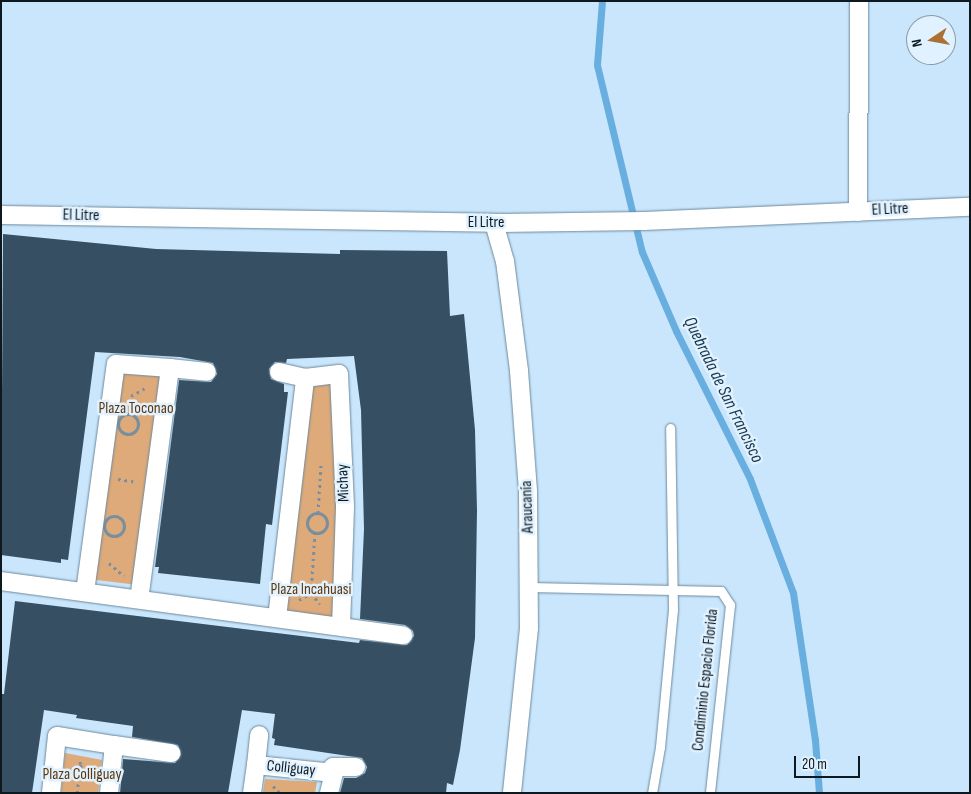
<!DOCTYPE html>
<meta charset="utf-8">
<style>
body{margin:0}
#map{position:relative;width:971px;height:794px;overflow:hidden;background:#c9e6fc;font-family:"Sofia Sans Condensed",sans-serif}
div>[style]{position:absolute}
.green>*{inset:0;background:#deaa79;transform-origin:0 0}
.stream>*{height:7px;margin:-3.5px;padding:0 3.5px;transform-origin:3.5px;border-radius:3.5px;background:#68aedf}
.building>*{inset:0;background:#364f62}
.path>*{height:3px;margin-top:-1.5px;transform-origin:0;background:repeating-linear-gradient(90deg,#798f9e 0 2.5px,transparent 0 6.5px)}
.path>.ring{margin:-1.5px;padding:0;box-sizing:content-box;background:none;border:3px solid #798f9e;border-radius:50%}
.roads{filter:drop-shadow(0 0 1px #6e899d) drop-shadow(0 0 1px #6e899d)}
.service>*{height:9px;margin:-4.5px;padding:0 4.5px;transform-origin:4.5px;border-radius:4.5px;background:#fff}
.minor>*{height:18px;margin:-9px;padding:0 9px;transform-origin:9px;border-radius:9px;background:#fff}
span{translate:-50% -50%;white-space:nowrap;text-align:center;line-height:1.15;-webkit-text-stroke:5px #e0f1ff;paint-order:stroke}
.street-label{font-size:16px;color:#0d181f}
.park-label{font-size:16px;color:#5f380b}
.water-label{font-size:18px;color:#18374c;font-style:italic}
.frame{position:absolute;inset:0;border:2px solid #0d181f;pointer-events:none}
.north{position:absolute;left:906px;top:15px;width:50px;height:50px;box-sizing:border-box;background:#e0f1ff;border:1px solid #8c9aa5;border-radius:50%;rotate:258deg;font-size:14px;font-weight:700;line-height:20px;text-align:center;color:#0d181f}
.north::after{content:'';display:block;margin:auto;width:18px;height:22px;background:#ab7032;clip-path:polygon(50% 0,100% 100%,50% 72%,0 100%)}
.scale{position:absolute;left:794px;top:756px;width:66px;height:22px;box-sizing:border-box;border:2px solid #0d181f;border-top:0;padding-left:6px;font-size:15px;line-height:18px;white-space:nowrap;color:#0d181f;-webkit-text-stroke:4px #e0f1ff;paint-order:stroke}
</style>
<div id="map">
<div class="green">
<div style="left:118px;top:371px;width:46px;height:210px;rotate:7deg"></div>
<div style="clip-path:polygon(320px 384px,332px 384px,339px 498px,335px 620px,284px 610px,310px 387px)"></div>
<div style="clip-path:polygon(65px 753px,102px 760px,98px 793px,61px 793px)"></div>
<div style="clip-path:polygon(265px 779px,317px 782px,315px 793px,263px 793px)"></div>
</div>
<div class="stream">
<div style="left:602px;top:1px;width:64px;rotate:94.5deg"></div>
<div style="left:597px;top:65px;width:192px;rotate:76.5deg"></div>
<div style="left:642px;top:252px;width:86px;rotate:66.7deg"></div>
<div style="left:676px;top:331px;width:165px;rotate:63.4deg"></div>
<div style="left:750px;top:479px;width:122px;rotate:69.3deg"></div>
<div style="left:793px;top:593px;width:149px;rotate:81.5deg"></div>
<div style="left:815px;top:740px;width:53px;rotate:85.7deg"></div>
</div>
<div class="building">
<div style="clip-path:polygon(3px 234px,156px 249px,340px 254px,340px 250px,447px 251px,450px 316px,464px 314px,475px 430px,477px 510px,475px 638px,460px 750px,453px 785px,447px 783px,446px 793px,340px 793px,344px 778px,356px 778px,365px 773px,367px 767px,362px 758px,274px 745px,275px 739px,272px 738px,275px 714px,242px 710px,228px 793px,120px 793px,123px 759px,175px 763px,181px 755px,178px 745px,132px 737px,133px 726px,76px 718px,77px 715px,44px 710px,32px 793px,1px 793px,1px 694px,4px 694px,15px 601px,359px 643px,360px 640px,407px 645px,414px 636px,413px 631px,405px 625px,360px 619px,364px 529px,361px 410px,354px 356px,287px 359px,286px 363px,275px 362px,269px 369px,271px 379px,284px 384px,284px 392px,288px 392px,272px 525px,266px 524px,260px 584px,158px 573px,159px 567px,155px 567px,179px 380px,211px 382px,217px 374px,213px 363px,180px 357px,95px 352px,68px 560px,61px 559px,61px 563px,1px 555px)"></div>
</div>
<div class="path">
<div style="left:131px;top:396px;width:18px;rotate:-29deg"></div>
<div class="ring" style="left:118px;top:414px;width:17px;height:17px"></div>
<div style="left:118px;top:479px;width:19px;rotate:9deg"></div>
<div style="left:318px;top:513px;width:49px;rotate:-86.5deg"></div>
<div class="ring" style="left:307px;top:513px;width:17px;height:17px"></div>
<div class="ring" style="left:104px;top:516px;width:17px;height:17px"></div>
<div style="left:109px;top:563px;width:20px;rotate:41deg"></div>
<div style="left:311px;top:593px;width:14px;rotate:51deg"></div>
<div style="left:299px;top:600px;width:14px;rotate:-30deg"></div>
<div style="left:311px;top:593px;width:60px;rotate:-86.2deg"></div>
<div style="left:273px;top:786px;width:10px;rotate:45deg"></div>
<div style="left:77px;top:793px;width:29px;rotate:-82deg"></div>
<div style="left:81px;top:764px;width:6px;rotate:-121deg"></div>
</div>
<div class="roads">
<div class="service">
<div style="left:529px;top:587px;width:192px;rotate:1.2deg"></div>
<div style="left:721px;top:591px;width:17px;rotate:57deg"></div>
<div style="left:730px;top:605px;width:189px;rotate:96.1deg"></div>
<div style="left:652px;top:793px;width:47px;rotate:-80.1deg"></div>
<div style="left:660px;top:747px;width:138px;rotate:-84.6deg"></div>
<div style="left:673px;top:610px;width:182px;rotate:-90.9deg"></div>
</div>
<div class="minor">
<div style="left:858px;top:212px;width:211px;rotate:-89.7deg"></div>
<div style="left:1px;top:215px;width:493px;rotate:0.9deg"></div>
<div style="left:494px;top:223px;width:150px;rotate:-0.8deg"></div>
<div style="left:644px;top:221px;width:326px;rotate:-2.5deg"></div>
<div style="left:494px;top:223px;width:40px;rotate:74deg"></div>
<div style="left:505px;top:261px;width:111px;rotate:82.7deg"></div>
<div style="left:519px;top:371px;width:121px;rotate:85.7deg"></div>
<div style="left:528px;top:492px;width:136px;rotate:89.6deg"></div>
<div style="left:529px;top:628px;width:166px;rotate:95.9deg"></div>
<div style="left:170px;top:368px;width:37px;rotate:6deg"></div>
<div style="left:279px;top:372px;width:27px;rotate:13deg"></div>
<div style="left:1px;top:581px;width:406px;rotate:7.7deg"></div>
<div style="left:85px;top:592px;width:230px;rotate:-82.3deg"></div>
<div style="left:116px;top:364px;width:54px;rotate:4.2deg"></div>
<div style="left:170px;top:368px;width:233px;rotate:97.6deg"></div>
<div style="left:277px;top:618px;width:242px;rotate:-83.3deg"></div>
<div style="left:305px;top:378px;width:34px;rotate:-7deg"></div>
<div style="left:339px;top:374px;width:133px;rotate:87.4deg"></div>
<div style="left:345px;top:507px;width:119px;rotate:91.9deg"></div>
<div style="left:114px;top:745px;width:58px;rotate:8deg"></div>
<div style="left:256px;top:765px;width:30px;rotate:-84deg"></div>
<div style="left:328px;top:772px;width:7px;rotate:-45deg"></div>
<div style="left:333px;top:767px;width:23px"></div>
<div style="left:51px;top:793px;width:57px;rotate:-84deg"></div>
<div style="left:57px;top:736px;width:58px;rotate:9deg"></div>
<div style="left:114px;top:745px;width:48px;rotate:95.9deg"></div>
<div style="left:252px;top:793px;width:28px;rotate:-82deg"></div>
<div style="left:256px;top:765px;width:78px;rotate:5.9deg"></div>
<div style="left:334px;top:773px;width:21px;rotate:104deg"></div>
</div>
</div>
<div class="street-label">
<span style="left:890px;top:210px;rotate:-3deg">El Litre</span>
<span style="left:81px;top:216px;rotate:1deg">El Litre</span>
<span style="left:486px;top:223px">El Litre</span>
<span style="left:344px;top:483px;rotate:-92deg">Michay</span>
<span style="left:528px;top:507px;rotate:-92deg">Araucanía</span>
<span style="left:706px;top:680px;rotate:-84deg">Condiminio Espacio Florida</span>
<span style="left:291px;top:769px;rotate:6deg">Colliguay</span>
</div>
<div class="park-label">
<span style="left:136px;top:409px">Plaza Toconao</span>
<span style="left:311px;top:590px">Plaza Incahuasi</span>
<span style="left:82px;top:775px">Plaza Colliguay</span>
</div>
<div class="water-label">
<span style="left:723px;top:390px;rotate:64deg">Quebrada de San Francisco</span>
</div>
<div class="frame"></div>
<div class="north">N</div>
<div class="scale">20 m</div>
</div>
